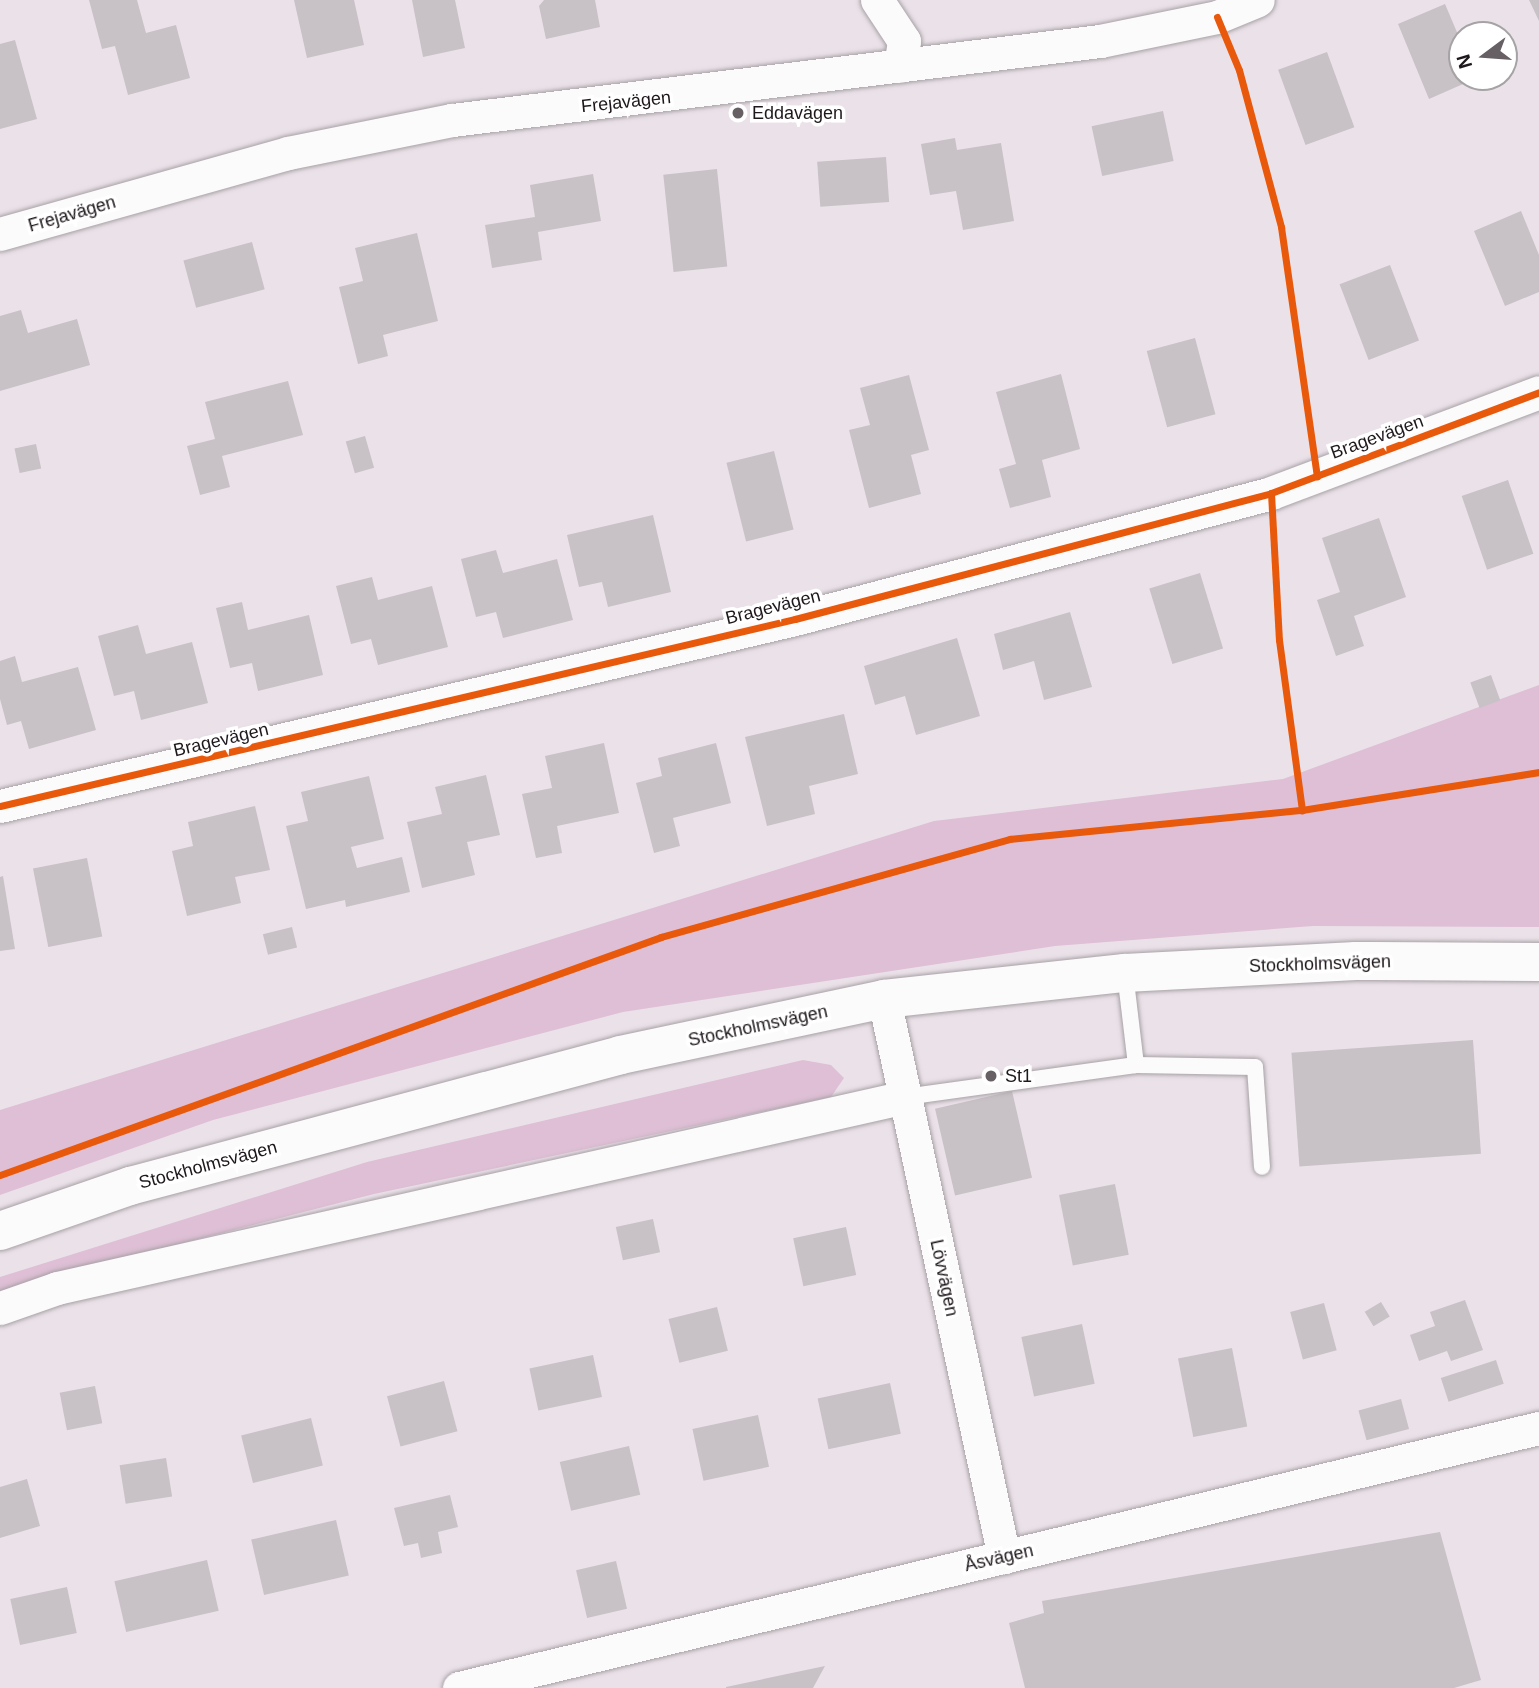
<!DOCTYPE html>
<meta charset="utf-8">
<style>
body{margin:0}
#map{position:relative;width:1539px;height:1688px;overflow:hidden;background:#ebe2e9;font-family:Arial,sans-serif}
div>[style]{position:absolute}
.green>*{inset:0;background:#debfd5}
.building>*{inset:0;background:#c8c1c6;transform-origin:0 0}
.roads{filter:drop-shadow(0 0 2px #a7a1a5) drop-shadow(0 0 2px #a7a1a5)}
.service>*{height:16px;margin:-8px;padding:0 8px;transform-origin:8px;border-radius:8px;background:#fcfbfc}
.minor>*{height:33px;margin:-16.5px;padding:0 16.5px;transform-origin:16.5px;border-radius:16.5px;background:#fcfbfc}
.secondary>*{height:38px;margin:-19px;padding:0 19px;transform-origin:19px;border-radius:19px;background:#fcfbfc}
.cycleway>*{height:7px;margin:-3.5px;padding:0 3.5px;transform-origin:3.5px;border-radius:3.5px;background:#e8590c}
.dots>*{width:19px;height:19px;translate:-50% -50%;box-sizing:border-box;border:4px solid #fff;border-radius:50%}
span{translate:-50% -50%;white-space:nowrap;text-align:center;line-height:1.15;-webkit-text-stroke:7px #fff;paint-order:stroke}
.street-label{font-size:18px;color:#1e181c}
.poi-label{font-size:18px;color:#1e181c}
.left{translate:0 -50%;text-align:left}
.north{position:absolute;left:1448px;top:21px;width:70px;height:70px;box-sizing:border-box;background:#fff;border:2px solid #a5a3a4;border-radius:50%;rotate:254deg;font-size:19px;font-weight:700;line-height:28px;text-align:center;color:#1e181c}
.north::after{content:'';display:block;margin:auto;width:24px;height:32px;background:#665f64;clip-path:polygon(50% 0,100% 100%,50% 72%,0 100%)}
</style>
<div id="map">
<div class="green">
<div style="clip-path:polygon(1539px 685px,1539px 927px,1313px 926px,1055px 946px,623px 1012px,213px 1120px,0 1195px,0 1110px,934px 821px,1283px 779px)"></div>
<div style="clip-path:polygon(803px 1060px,831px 1065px,844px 1078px,831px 1097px,374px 1194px,70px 1272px,0 1297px,0 1277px,367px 1162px)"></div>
</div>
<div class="building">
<div style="clip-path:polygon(89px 0,137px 0,146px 33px,176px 25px,190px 78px,128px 95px,115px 46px,102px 49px)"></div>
<div style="clip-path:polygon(294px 0,354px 0,364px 45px,307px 58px)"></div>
<div style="clip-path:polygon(412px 0,455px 0,465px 48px,423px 57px)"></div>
<div style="clip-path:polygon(544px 0,595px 0,600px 27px,546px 39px,539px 6px)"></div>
<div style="clip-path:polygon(1529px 0,1539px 0,1539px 21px)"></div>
<div style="clip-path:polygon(1445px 4px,1462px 44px,1462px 77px,1479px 77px,1429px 99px,1398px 24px)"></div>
<div style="clip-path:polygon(15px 40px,37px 119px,0 129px,0 44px)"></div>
<div style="left:1327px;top:52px;width:80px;height:52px;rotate:70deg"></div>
<div style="left:1163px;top:111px;width:51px;height:73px;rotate:78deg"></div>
<div style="clip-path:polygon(955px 138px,957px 150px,1001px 143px,1014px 221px,963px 230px,956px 191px,930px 195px,921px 144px)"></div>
<div style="left:886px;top:157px;width:45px;height:69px;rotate:86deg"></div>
<div style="left:717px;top:169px;width:98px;height:54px;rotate:84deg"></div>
<div style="clip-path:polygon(593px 174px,601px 221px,538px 232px,542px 260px,492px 268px,485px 225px,535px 217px,530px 185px)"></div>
<div style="clip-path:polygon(1521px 211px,1539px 255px,1539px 292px,1505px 306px,1474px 231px)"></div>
<div style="clip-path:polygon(417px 233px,438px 321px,383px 335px,388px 356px,358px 364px,339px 287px,363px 281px,355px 248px)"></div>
<div style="left:252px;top:242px;width:49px;height:71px;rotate:75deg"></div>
<div style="left:1390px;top:265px;width:81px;height:54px;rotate:69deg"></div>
<div style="clip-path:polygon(21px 310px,28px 333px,77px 319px,90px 365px,0 391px,0 316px)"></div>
<div style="left:1195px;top:338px;width:79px;height:50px;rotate:75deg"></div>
<div style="clip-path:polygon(1061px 374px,1080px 449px,1042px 460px,1051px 497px,1010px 508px,999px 469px,1016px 464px,996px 392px)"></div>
<div style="clip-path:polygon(909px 375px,929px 450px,911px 455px,921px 494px,869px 508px,849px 430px,870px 425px,860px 388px)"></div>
<div style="clip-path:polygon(288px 381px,303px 435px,222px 456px,230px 487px,200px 495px,187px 446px,215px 439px,205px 402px)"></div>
<div style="left:365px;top:436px;width:33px;height:20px;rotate:74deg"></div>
<div style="left:36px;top:444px;width:25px;height:22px;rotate:78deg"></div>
<div style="left:774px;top:451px;width:81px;height:49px;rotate:76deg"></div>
<div style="left:1508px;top:480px;width:78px;height:49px;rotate:71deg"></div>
<div style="clip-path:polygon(653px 515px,671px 592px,608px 607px,602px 582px,579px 587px,567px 535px)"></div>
<div style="clip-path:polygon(1379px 518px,1406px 597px,1354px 616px,1364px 646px,1336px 656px,1317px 600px,1340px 592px,1322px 538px)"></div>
<div style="clip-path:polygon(496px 550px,503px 573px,557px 559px,573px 620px,503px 638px,496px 612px,476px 617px,461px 559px)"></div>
<div style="left:1200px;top:573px;width:79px;height:53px;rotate:73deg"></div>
<div style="clip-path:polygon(372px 577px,378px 600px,432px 586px,448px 647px,378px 665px,371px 639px,351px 644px,336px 586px)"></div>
<div style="clip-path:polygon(242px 602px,248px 630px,309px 615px,323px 675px,258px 691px,252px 663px,230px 668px,216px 608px)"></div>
<div style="clip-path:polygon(1070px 612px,1092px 687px,1044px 700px,1034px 661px,1003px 670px,994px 634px)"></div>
<div style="clip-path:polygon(138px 625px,146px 654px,192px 642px,208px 703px,141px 720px,134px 691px,114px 696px,98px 636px)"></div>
<div style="clip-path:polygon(957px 638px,980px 716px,916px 735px,905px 696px,875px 705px,864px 666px)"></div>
<div style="clip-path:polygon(15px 656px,22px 682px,78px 667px,96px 730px,29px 749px,21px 721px,7px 725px,0 699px,0 661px)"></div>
<div style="left:1491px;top:675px;width:27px;height:22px;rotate:70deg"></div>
<div style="clip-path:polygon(844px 714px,858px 774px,809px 786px,815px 814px,767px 826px,745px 737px)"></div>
<div style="clip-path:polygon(604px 743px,619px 813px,557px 826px,562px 853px,536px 858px,522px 794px,552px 788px,545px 756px)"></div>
<div style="clip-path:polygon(716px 743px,731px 803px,673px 818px,680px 846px,654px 853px,636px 783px,662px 776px,658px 758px)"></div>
<div style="clip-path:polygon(486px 775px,500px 835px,467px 842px,475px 875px,422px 888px,407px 822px,442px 814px,435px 787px)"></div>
<div style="clip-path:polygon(369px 776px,384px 839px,351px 847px,357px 868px,402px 857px,410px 892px,346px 907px,345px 900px,306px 909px,286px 826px,308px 821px,301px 792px)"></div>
<div style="clip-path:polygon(255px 806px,270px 870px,235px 877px,241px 903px,187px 916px,172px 851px,193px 846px,188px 822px)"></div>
<div style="left:87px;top:858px;width:80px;height:55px;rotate:79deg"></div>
<div style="clip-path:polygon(3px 876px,15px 949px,0 951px,0 877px)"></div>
<div style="left:292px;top:927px;width:21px;height:30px;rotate:76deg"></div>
<div style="left:1473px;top:1040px;width:114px;height:182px;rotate:86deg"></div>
<div style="left:1012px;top:1091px;width:89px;height:79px;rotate:77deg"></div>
<div style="left:1115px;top:1184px;width:72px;height:57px;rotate:79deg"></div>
<div style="left:653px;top:1219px;width:34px;height:38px;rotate:78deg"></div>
<div style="left:846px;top:1227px;width:49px;height:54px;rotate:78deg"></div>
<div style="clip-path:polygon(1465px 1300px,1483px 1350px,1451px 1361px,1447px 1351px,1419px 1361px,1410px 1335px,1435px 1326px,1430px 1312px)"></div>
<div style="left:1381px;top:1302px;width:17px;height:19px;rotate:59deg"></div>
<div style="left:1324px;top:1303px;width:49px;height:35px;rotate:75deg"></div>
<div style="left:717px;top:1307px;width:45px;height:50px;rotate:76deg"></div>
<div style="left:1082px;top:1324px;width:61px;height:62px;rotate:78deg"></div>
<div style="left:1232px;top:1348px;width:80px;height:55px;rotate:79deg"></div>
<div style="left:593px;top:1355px;width:43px;height:65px;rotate:78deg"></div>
<div style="left:1496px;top:1360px;width:25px;height:58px;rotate:72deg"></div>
<div style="left:444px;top:1381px;width:52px;height:59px;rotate:75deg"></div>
<div style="left:890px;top:1383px;width:52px;height:74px;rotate:78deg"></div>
<div style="left:95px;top:1386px;width:38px;height:36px;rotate:79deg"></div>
<div style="left:1401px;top:1399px;width:31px;height:44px;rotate:75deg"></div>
<div style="left:758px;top:1415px;width:53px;height:67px;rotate:78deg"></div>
<div style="left:311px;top:1418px;width:49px;height:72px;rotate:76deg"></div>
<div style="left:629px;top:1446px;width:50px;height:71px;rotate:77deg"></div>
<div style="left:166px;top:1458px;width:39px;height:47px;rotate:81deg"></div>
<div style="clip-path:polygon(27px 1479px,40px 1526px,0 1538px,0 1487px)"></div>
<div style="clip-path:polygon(450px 1495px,458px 1527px,438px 1532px,442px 1553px,421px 1558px,418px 1543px,404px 1546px,394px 1508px)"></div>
<div style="left:336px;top:1520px;width:57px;height:87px;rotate:77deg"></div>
<div style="clip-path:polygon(1440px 1532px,1481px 1680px,1454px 1688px,1025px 1688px,1009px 1623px,1044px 1613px,1042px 1601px)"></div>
<div style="left:207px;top:1560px;width:52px;height:95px;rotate:77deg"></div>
<div style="left:616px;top:1561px;width:49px;height:41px;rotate:77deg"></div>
<div style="left:67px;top:1587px;width:47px;height:58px;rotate:78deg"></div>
<div style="clip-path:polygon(825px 1666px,813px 1688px,726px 1688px,726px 1687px)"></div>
</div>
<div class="roads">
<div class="service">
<div style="left:1136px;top:1065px;width:119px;rotate:1deg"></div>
<div style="left:1255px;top:1067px;width:100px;rotate:86deg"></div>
<div style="left:905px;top:1097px;width:233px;rotate:-7.9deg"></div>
<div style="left:1136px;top:1065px;width:93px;rotate:-96.8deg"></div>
</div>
<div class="minor">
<div style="left:877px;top:0;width:49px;rotate:56.6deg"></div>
<div style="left:904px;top:41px;width:25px;rotate:99deg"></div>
<div style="left:0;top:234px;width:299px;rotate:-15.7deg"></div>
<div style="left:288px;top:153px;width:167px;rotate:-11.4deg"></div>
<div style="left:452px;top:120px;width:653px;rotate:-6.95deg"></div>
<div style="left:1100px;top:41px;width:119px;rotate:-11.6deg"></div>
<div style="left:1217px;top:17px;width:44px;rotate:-22.5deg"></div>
<div style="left:0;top:806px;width:817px;rotate:-13.24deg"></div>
<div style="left:795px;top:619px;width:492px;rotate:-14.8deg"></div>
<div style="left:1271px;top:493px;width:286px;rotate:-20.6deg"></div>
<div style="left:884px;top:999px;width:571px;rotate:77.86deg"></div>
<div style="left:0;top:1308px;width:60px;rotate:-19.3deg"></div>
<div style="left:57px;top:1288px;width:869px;rotate:-12.69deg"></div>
<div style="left:459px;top:1688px;width:1111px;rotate:-13.54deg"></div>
</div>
<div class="secondary">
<div style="left:0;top:1231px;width:138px;rotate:-19.1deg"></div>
<div style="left:130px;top:1186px;width:508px;rotate:-14.94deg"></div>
<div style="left:621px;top:1055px;width:269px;rotate:-12deg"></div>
<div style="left:884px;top:999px;width:242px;rotate:-6.2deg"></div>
<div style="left:1125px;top:973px;width:231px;rotate:-3deg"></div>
<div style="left:1356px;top:961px;width:183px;rotate:0.3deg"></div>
</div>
</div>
<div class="cycleway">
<div style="left:1217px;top:17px;width:57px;rotate:67.5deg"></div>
<div style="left:1239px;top:70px;width:163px;rotate:75deg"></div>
<div style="left:1281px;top:227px;width:252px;rotate:81.8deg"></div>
<div style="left:1271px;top:493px;width:147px;rotate:86.9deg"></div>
<div style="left:1279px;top:640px;width:172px;rotate:82.3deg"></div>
<div style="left:0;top:806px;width:817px;rotate:-13.24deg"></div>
<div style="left:795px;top:619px;width:492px;rotate:-14.8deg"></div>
<div style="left:1271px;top:493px;width:286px;rotate:-20.6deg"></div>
<div style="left:0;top:1175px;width:703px;rotate:-19.8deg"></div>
<div style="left:661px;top:937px;width:362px;rotate:-15.7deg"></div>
<div style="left:1010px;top:839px;width:293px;rotate:-5.7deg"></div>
<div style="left:1302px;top:810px;width:240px;rotate:-9.1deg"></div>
</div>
<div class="dots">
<div style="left:738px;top:113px;background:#665f64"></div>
<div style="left:991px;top:1076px;background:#665f64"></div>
</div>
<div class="street-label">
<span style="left:626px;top:102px;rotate:-6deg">Frejavägen</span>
<span style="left:72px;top:214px;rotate:-16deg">Frejavägen</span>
<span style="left:1377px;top:437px;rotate:-20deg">Bragevägen</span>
<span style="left:773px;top:607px;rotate:-14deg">Bragevägen</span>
<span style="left:221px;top:740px;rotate:-13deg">Bragevägen</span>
<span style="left:1320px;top:964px;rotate:-2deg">Stockholmsvägen</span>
<span style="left:758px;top:1026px;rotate:-12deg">Stockholmsvägen</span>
<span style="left:208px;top:1165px;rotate:-15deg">Stockholmsvägen</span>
<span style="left:944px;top:1278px;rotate:78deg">Lövvägen</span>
<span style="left:999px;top:1558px;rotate:-13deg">Åsvägen</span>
</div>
<div class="poi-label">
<span class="left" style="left:752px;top:113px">Eddavägen</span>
<span class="left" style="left:1005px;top:1076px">St1</span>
</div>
<div class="north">N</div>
</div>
